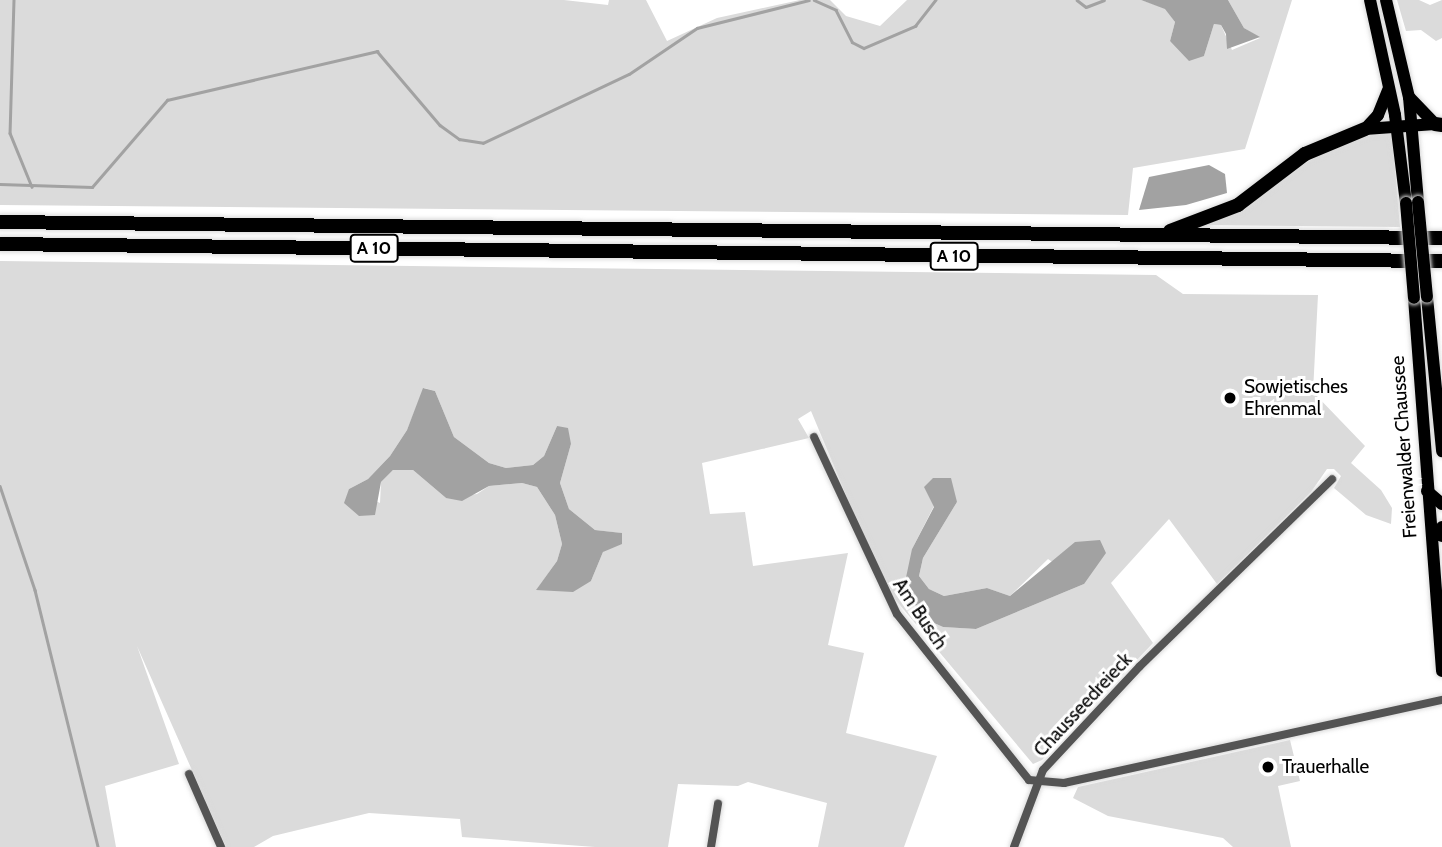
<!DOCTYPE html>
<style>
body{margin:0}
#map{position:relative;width:1442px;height:847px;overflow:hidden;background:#fff;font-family:Cabin,sans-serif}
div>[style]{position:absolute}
.green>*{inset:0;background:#dbdbdb}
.water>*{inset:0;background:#a2a2a2}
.stream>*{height:2.5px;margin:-1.25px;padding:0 1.25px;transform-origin:1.25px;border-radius:1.25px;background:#a2a2a2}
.roads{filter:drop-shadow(0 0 2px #dbdbdb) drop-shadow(0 0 2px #dbdbdb)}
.street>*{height:8px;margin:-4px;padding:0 4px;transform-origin:4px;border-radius:4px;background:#545454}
.primary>*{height:12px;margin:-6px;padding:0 6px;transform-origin:6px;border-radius:6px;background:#000}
.highway>*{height:14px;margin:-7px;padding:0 7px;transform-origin:7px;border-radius:7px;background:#000}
.bridges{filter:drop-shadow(0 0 2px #dbdbdb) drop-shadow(0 0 2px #dbdbdb)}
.primary-bridge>*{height:12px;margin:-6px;padding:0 6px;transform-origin:6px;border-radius:6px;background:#000}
.dots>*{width:19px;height:19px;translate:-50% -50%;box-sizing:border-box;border:4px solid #fff;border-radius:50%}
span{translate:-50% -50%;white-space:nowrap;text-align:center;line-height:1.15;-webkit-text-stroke:6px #fff;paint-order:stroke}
.shield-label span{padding:2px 5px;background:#fff;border:2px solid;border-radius:5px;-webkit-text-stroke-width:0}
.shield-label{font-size:18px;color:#000;font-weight:700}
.poi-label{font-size:19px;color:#000}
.left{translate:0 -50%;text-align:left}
.street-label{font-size:19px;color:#000}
</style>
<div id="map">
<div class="green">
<div style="clip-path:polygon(0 0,564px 0,608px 5px,609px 0,646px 0,667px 41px,717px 18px,800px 0,830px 0,846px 16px,880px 26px,907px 0,1141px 0,1165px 8px,1175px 22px,1170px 41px,1204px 56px,1214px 24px,1221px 25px,1232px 50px,1260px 38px,1244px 28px,1228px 0,1292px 0,1245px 149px,1133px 168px,1128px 215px,0 205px)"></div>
<div style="clip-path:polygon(1397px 0,1419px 0,1430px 5px,1442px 0,1442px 38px,1436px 41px,1421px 30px,1406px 31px)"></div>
<div style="clip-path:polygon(1387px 131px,1392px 134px,1400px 227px,1199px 225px,1349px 138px)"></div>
<div style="clip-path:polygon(evenodd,0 261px,1156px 275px,1183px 294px,1318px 295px,1313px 392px,1365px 446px,1351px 463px,1381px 490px,1392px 508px,1391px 524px,1366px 515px,1334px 488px,1341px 476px,1334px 469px,1327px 469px,1311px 492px,1217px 584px,1169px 519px,1111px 583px,1153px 643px,1042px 760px,1033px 764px,884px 586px,811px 411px,798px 419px,809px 438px,702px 463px,710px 514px,745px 512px,753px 566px,848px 553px,828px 645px,864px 653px,846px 733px,937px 756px,904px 847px,818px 847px,827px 803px,748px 782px,738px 786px,678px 784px,668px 847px,595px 847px,462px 837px,460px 819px,369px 813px,273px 836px,254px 847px,226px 847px,137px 646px,179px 764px,105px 786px,116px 847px,0 847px,0 261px,424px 388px,435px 391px,454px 437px,489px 463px,506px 468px,533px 465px,544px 456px,557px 426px,571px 444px,560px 483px,569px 509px,595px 530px,621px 533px,603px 552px,591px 581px,537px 589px,557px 561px,562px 544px,555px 515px,537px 487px,522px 483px,489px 486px,477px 494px,446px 498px,413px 470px,393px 470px,381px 482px,380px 503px,349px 489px,368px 479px,390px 456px,407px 430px,424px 388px,0 261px,925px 488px,957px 502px,923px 558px,919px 576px,929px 589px,944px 596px,987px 588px,1010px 596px,1048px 559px,1084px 584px,976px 629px,943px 627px,923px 618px,912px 549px,934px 506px,925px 488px)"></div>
<div style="clip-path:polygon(1290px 740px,1300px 781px,1278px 786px,1291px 847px,1233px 847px,1223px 838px,1108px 816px,1073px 798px,1078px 787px)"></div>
</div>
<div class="water">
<div style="clip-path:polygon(1141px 0,1228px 0,1244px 28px,1260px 37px,1227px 49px,1226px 34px,1221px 25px,1214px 24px,1204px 56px,1189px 61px,1170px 41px,1175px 22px,1165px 9px)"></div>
<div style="clip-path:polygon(1209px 165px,1225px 174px,1227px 193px,1186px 205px,1139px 210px,1149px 177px)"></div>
<div style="clip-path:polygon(423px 388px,435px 391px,454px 437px,489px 463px,506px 468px,533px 465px,544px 456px,557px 426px,568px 428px,571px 444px,560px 483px,569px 509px,595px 530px,622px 533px,622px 544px,603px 552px,591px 581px,573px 592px,536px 590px,557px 561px,562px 544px,555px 515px,537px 487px,522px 483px,489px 486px,462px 501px,446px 498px,413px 470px,393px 470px,381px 482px,375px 515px,359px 516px,344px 503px,349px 489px,368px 479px,390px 456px,407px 430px)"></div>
<div style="clip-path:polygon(933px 478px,951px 478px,957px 502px,923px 558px,919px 576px,929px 589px,944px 596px,987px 588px,1010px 596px,1075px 542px,1100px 540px,1106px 553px,1084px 584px,976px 629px,943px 627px,923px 618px,904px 587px,912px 549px,934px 507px,924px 487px)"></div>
</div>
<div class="stream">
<div style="left:14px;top:0;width:133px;rotate:91.7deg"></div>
<div style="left:10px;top:133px;width:58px;rotate:67.8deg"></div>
<div style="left:814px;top:0;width:24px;rotate:24deg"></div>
<div style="left:836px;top:10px;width:36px;rotate:63deg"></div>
<div style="left:852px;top:42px;width:13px;rotate:27deg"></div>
<div style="left:864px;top:48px;width:56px;rotate:-23.3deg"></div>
<div style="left:915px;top:26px;width:33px;rotate:-52deg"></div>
<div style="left:1077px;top:0;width:11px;rotate:38deg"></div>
<div style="left:1086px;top:7px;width:19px;rotate:-21deg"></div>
<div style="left:0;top:184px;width:92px;rotate:1.9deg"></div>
<div style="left:92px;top:187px;width:115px;rotate:-49.2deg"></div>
<div style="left:167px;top:100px;width:216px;rotate:-13.1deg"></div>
<div style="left:377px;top:51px;width:97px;rotate:49.6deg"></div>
<div style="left:440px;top:125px;width:24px;rotate:36deg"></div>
<div style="left:459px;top:139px;width:24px;rotate:9deg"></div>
<div style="left:483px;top:143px;width:161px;rotate:-25.3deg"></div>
<div style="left:629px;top:74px;width:82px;rotate:-34.1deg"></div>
<div style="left:697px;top:28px;width:115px;rotate:-14deg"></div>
<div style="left:0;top:486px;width:110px;rotate:71.4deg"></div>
<div style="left:35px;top:590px;width:265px;rotate:76.2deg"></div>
</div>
<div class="roads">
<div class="street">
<div style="left:814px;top:437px;width:195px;rotate:64.9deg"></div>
<div style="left:897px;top:614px;width:212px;rotate:51.5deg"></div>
<div style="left:1029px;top:780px;width:35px;rotate:5deg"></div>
<div style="left:1064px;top:783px;width:387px;rotate:-12.4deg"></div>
<div style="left:189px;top:774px;width:80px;rotate:66.3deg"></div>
<div style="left:711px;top:847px;width:44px;rotate:-80.8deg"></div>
<div style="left:1014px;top:847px;width:82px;rotate:-69.4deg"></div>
<div style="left:1043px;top:770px;width:142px;rotate:-47deg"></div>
<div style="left:1140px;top:666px;width:268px;rotate:-44.2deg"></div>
</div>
<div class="primary">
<div style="left:1370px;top:0;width:118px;rotate:77.7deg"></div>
<div style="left:1395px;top:115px;width:89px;rotate:82.9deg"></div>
<div style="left:1386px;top:0;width:100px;rotate:76.7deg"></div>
<div style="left:1409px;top:97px;width:105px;rotate:85.1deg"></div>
<div style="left:1409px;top:97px;width:37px;rotate:46deg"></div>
<div style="left:1365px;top:129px;width:70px;rotate:-4.1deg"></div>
<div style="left:1365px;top:129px;width:19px;rotate:-47deg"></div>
<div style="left:1378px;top:115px;width:27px;rotate:-68deg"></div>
<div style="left:1427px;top:297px;width:155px;rotate:84.4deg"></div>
<div style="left:1414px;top:298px;width:374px;rotate:85.7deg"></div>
<div style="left:1427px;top:491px;width:20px;rotate:41deg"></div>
<div style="left:1442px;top:527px;width:9px;rotate:90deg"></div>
</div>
<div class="highway">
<div style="left:1435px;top:124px;width:7px;rotate:8deg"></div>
<div style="left:0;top:222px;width:1442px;rotate:0.64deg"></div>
<div style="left:1170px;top:231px;width:73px;rotate:-20.9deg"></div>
<div style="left:1238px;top:205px;width:84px;rotate:-37.3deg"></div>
<div style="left:1305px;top:154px;width:65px;rotate:-22.6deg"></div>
<div style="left:0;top:244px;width:1442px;rotate:0.68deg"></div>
</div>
</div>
<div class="bridges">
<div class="primary-bridge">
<div style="left:1418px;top:202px;width:95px;rotate:84.6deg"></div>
<div style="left:1406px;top:203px;width:95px;rotate:85.2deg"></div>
</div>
</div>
<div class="dots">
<div style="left:1230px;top:398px;background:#000"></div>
<div style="left:1268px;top:767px;background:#000"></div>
</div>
<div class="shield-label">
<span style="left:374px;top:248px">A 10</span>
<span style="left:954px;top:256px">A 10</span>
</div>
<div class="poi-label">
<span class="left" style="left:1244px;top:398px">Sowjetisches<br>Ehrenmal</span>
<span class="left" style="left:1282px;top:767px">Trauerhalle</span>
</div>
<div class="street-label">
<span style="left:1404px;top:447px;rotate:-94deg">Freienwalder Chaussee</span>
<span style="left:920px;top:614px;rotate:56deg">Am Busch</span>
<span style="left:1083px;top:705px;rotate:-47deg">Chausseedreieck</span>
</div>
</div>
